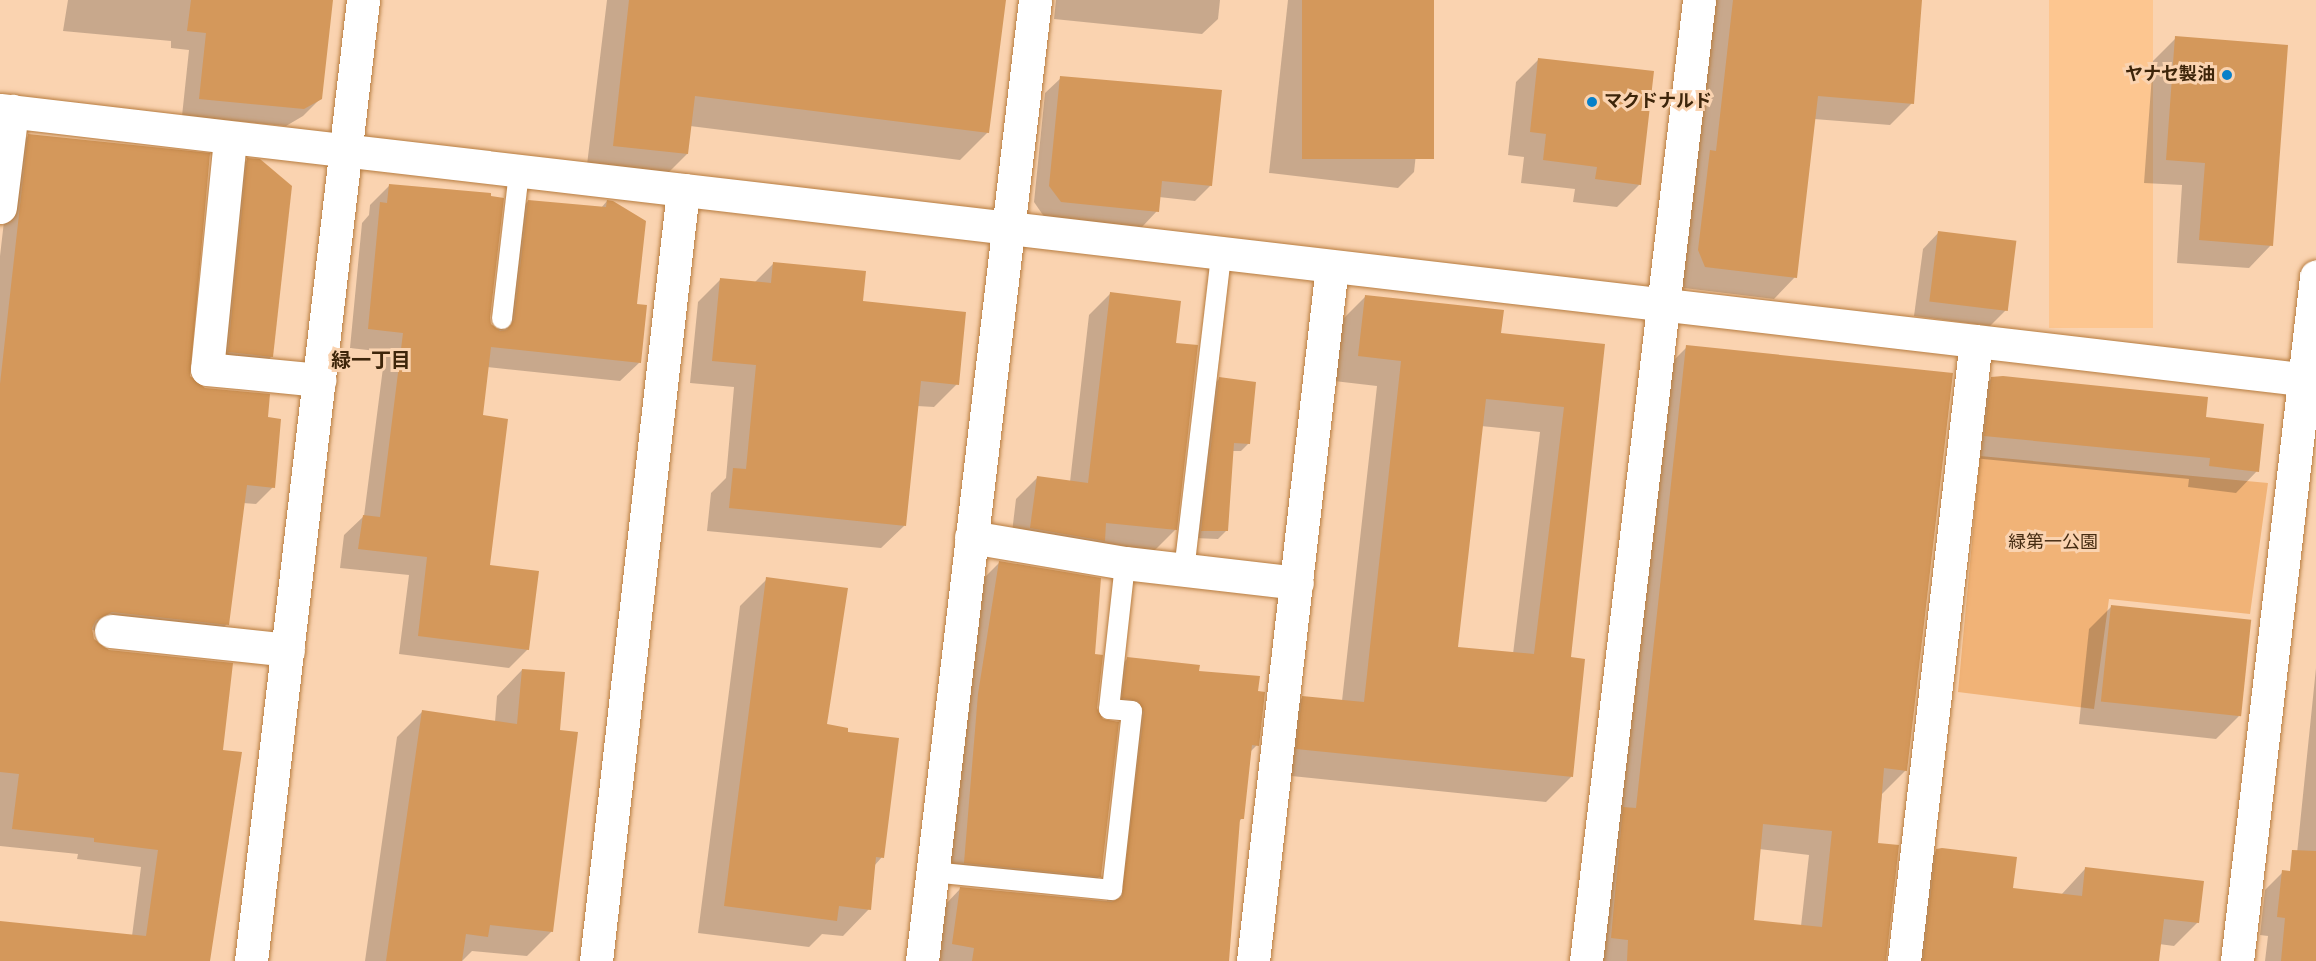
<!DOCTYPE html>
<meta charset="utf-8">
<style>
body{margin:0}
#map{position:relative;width:2316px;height:961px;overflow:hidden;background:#fad3b0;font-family:"Sofia Sans Condensed","Noto Sans JP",sans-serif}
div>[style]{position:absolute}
.built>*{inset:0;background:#fdc690;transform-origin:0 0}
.green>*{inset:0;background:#f1b377}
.shadow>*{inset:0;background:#0003}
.building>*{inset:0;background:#d4985b;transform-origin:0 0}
.roads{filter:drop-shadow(0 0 2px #b77c3f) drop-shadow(0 0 2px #b77c3f)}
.lane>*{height:20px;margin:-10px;padding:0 10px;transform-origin:10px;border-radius:10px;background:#fff}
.street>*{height:33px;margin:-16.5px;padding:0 16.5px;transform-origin:16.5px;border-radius:16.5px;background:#fff}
.secondary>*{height:33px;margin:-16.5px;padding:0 16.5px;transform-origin:16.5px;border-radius:16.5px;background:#fff}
.dots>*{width:16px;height:16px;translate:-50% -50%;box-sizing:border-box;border:3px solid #fad3b0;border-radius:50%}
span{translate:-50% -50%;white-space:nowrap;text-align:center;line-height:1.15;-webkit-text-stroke:6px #fad3b0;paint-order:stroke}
.poi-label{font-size:18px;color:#3d250a;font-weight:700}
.right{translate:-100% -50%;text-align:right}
.left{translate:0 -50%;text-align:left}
.park-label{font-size:18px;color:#462c12}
.neighbourhood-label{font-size:20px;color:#3d250a;font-weight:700}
</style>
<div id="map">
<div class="built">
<div style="left:2049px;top:0;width:104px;height:328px"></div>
</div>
<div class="green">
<div style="clip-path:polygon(1980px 456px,2268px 483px,2250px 614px,2109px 599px,2094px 709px,1958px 692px)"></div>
</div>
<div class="shadow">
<div style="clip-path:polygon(68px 0,331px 0,321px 98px,303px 116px,286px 126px,182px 116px,189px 50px,171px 48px,171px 41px,63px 31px)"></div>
<div style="clip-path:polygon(607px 0,1005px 0,988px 132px,960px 160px,690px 126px,687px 154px,659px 182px,586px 173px)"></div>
<div style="clip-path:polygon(1056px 0,1220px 0,1218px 19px,1202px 34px,1054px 19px)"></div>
<div style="clip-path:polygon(1288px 0,1433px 0,1414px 172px,1398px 188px,1269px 173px)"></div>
<div style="clip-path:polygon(1714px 0,1889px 0,1912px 103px,1890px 125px,1814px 119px,1795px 277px,1774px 299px,1684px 288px,1677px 272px)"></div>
<div style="clip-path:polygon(2176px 38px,2271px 245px,2249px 268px,2177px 263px,2182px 185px,2144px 183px,2153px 61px)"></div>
<div style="clip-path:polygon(1539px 59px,1640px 184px,1617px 207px,1573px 202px,1575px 189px,1521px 183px,1524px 157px,1508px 155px,1516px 82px)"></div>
<div style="clip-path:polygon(1061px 78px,1211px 185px,1195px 201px,1159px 197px,1157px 211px,1142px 227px,1045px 218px,1034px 202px,1045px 93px)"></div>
<div style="clip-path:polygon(29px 135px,188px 377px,205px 389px,267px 419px,273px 487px,256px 504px,243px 503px,227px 624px,210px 641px,91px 630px,93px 640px,221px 751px,209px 961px,0 961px,0 923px,132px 936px,141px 867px,77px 859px,78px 854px,0 846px,0 256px,12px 152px)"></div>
<div style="clip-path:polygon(248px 159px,272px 356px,256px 372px,212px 368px,231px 175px)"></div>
<div style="clip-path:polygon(389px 186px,493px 329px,497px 331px,509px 220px,528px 201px,601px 208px,607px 201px,636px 306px,640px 362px,620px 381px,487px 367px,482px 416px,489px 567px,528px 649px,509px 668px,399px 654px,409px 575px,340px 568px,344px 535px,364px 516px,385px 352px,350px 348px,362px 223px,369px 215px,370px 205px)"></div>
<div style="clip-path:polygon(1939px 232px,2006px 310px,1990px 326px,1914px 316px,1923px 249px)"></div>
<div style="clip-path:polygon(774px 263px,861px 303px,957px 384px,934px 407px,917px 406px,904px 526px,881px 548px,707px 531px,711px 493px,726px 478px,734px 387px,690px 383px,698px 302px,721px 279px,754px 283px)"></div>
<div style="clip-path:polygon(1110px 294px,1174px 344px,1175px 530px,1154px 551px,1010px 549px,1016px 499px,1037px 478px,1070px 482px,1089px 315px)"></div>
<div style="clip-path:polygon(evenodd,1366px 296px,1500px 334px,1603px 345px,1569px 659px,1571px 777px,1546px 802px,1272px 774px,1277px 723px,1303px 697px,1342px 701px,1377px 386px,1334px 381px,1341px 321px,1366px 296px,1481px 426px,1540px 432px,1513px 654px,1456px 649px,1481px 426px)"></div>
<div style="clip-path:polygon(evenodd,1687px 347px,1906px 770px,1882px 794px,1876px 844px,1884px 961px,1588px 961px,1663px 371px,1687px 347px,1759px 849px,1809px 855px,1801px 926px,1752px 921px,1759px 849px)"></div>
<div style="clip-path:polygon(1219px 379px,1249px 443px,1241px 451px,1232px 451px,1226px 531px,1218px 539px,1194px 538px,1211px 387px)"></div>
<div style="clip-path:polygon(1991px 379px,2204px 418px,2257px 471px,2236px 493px,2188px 487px,2189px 479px,1963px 457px,1969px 401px)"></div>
<div style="clip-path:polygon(1000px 562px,1093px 655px,1100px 876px,1084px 892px,948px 879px,963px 711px,984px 578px)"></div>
<div style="clip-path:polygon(767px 579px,882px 857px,874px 866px,869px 909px,843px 936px,822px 934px,809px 947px,698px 933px,740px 606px)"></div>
<div style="clip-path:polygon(2112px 606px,2239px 716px,2216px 739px,2079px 724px,2089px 629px)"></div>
<div style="clip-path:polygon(1127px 659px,1197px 672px,1256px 693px,1257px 745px,1250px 752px,1242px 818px,1239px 822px,1228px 961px,935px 961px,943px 907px,961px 888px,1107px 901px,1126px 731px,1109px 677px)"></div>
<div style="clip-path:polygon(2316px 668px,2316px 961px,2265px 961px,2268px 936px,2260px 935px,2265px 890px,2283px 872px,2295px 873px)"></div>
<div style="clip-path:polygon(522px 670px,558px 732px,576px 733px,552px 931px,527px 956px,472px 951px,462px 961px,365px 961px,397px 737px,422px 712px,495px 722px,497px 696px)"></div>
<div style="clip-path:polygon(1936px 851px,2011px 890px,2061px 895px,2085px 869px,2198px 922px,2174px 946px,2159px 944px,2158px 961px,1900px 961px,1912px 875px)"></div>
</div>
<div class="building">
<div style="clip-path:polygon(191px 0,333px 0,322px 99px,304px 109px,199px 99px,206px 33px,187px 31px)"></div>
<div style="clip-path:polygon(629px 0,1006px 0,989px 133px,695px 96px,688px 154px,613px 146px)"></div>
<div style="left:1302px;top:0;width:132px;height:159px"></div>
<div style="clip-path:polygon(1733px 0,1922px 0,1914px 104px,1818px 96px,1797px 278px,1705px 267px,1698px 250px,1710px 150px,1716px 151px)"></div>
<div style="clip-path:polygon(2175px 36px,2288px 45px,2273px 246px,2199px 240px,2205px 163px,2166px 160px)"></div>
<div style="clip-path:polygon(1538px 58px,1654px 71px,1641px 185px,1595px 179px,1597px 167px,1543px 160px,1546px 134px,1530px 132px)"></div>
<div style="clip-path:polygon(1060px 76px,1222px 90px,1212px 186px,1162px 181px,1159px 212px,1061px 202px,1049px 186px)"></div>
<div style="clip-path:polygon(28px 134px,210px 153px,190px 376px,205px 388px,270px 394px,268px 417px,281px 419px,275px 488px,247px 485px,229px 625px,112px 612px,96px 620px,92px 628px,94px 639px,109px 650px,233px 663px,223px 750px,242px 752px,210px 961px,0 961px,0 921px,146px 936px,158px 850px,94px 842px,94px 838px,12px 829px,19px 774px,0 772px,0 384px)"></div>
<div style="clip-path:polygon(247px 158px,260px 159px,292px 186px,273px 357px,228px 352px)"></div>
<div style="clip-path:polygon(389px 184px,491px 193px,491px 196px,504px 198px,490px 318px,491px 324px,500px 331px,507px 330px,514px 320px,528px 200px,606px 207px,607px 200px,613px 201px,646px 221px,637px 304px,647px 305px,641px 363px,491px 347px,483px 415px,508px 419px,490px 565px,539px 571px,529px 650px,418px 636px,427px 557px,358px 549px,363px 515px,380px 517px,403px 333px,368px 329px,380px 202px,387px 203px)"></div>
<div style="left:1938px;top:231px;width:79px;height:71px;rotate:7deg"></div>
<div style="clip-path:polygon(773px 262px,866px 271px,863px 301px,966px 312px,959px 385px,921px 381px,906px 526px,729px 508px,733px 468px,746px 469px,756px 365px,712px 361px,720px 278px,771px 283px)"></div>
<div style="clip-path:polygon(1110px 292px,1181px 301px,1176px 343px,1198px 345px,1177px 530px,1106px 523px,1105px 541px,1030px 528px,1037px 476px,1088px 483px)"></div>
<div style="clip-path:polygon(evenodd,1365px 295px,1504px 310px,1501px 333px,1605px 344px,1571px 657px,1585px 659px,1573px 777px,1296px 749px,1302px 696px,1364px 702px,1401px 361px,1358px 356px,1365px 295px,1486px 399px,1564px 407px,1534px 654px,1458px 647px,1486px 399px)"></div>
<div style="clip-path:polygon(evenodd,1686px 345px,1953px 373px,1907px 771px,1884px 768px,1878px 843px,1899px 845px,1886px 961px,1627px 961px,1628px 940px,1611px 938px,1623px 807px,1636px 808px,1686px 345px,1763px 824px,1832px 831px,1822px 927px,1754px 920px,1763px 824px)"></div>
<div style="clip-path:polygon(2003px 376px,2208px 397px,2206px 417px,2264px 424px,2259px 472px,2209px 466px,2210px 458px,1984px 436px,1991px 377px)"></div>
<div style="clip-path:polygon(1219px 377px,1256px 382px,1250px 444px,1234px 443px,1228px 531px,1201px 531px)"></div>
<div style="clip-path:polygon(999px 561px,1101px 578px,1095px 654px,1103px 655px,1097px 708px,1103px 719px,1119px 722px,1101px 877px,964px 863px,978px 694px)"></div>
<div style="clip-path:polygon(766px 577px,848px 588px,827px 724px,848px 728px,848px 732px,899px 738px,884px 858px,876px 857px,871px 910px,839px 906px,837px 921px,724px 906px)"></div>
<div style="left:2111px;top:605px;width:141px;height:97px;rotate:6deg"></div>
<div style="clip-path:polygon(1127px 657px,1200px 665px,1199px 671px,1260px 676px,1258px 691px,1265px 692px,1259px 746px,1252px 745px,1244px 819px,1240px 819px,1229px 961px,972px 961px,974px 948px,952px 944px,960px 887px,1111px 902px,1122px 897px,1144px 712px,1138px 701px,1122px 698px)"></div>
<div style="clip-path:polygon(522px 669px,565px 672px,560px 730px,578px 732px,553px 932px,490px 925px,488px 937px,466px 934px,462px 961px,386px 961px,422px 710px,517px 724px)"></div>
<div style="clip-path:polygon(1942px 848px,2017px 857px,2013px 888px,2082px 896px,2085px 867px,2204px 881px,2199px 923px,2164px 919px,2159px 961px,1923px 961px,1936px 849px)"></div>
<div style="clip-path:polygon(2292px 850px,2316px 851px,2316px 961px,2281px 961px,2285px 918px,2277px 917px,2282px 870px,2290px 871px)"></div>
</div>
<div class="roads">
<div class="lane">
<div style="left:502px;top:319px;width:149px;rotate:-83.4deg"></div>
<div style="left:1184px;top:571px;width:319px;rotate:-83.3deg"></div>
<div style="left:932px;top:872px;width:181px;rotate:5.7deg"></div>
<div style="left:1112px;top:890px;width:180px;rotate:-83.6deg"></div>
<div style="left:1132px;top:711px;width:23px;rotate:-175deg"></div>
<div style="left:1109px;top:709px;width:147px;rotate:-83.7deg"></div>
</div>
<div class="street">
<div style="left:0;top:110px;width:2332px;rotate:6.67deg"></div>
<div style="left:230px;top:139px;width:231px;rotate:95.7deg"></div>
<div style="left:207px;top:369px;width:113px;rotate:5.6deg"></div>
<div style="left:0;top:207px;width:97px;rotate:-82.9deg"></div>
<div style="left:971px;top:537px;width:156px;rotate:9.6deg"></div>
<div style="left:1125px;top:563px;width:173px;rotate:6.6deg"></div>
<div style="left:111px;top:631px;width:178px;rotate:6.1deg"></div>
<div style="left:251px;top:961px;width:968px;rotate:-83.35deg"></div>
<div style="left:596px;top:961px;width:776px;rotate:-83.56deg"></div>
<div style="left:922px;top:961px;width:968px;rotate:-83.29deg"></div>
<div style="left:1253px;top:961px;width:699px;rotate:-83.52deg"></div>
<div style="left:1586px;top:961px;width:968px;rotate:-83.29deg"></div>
<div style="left:1904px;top:961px;width:624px;rotate:-83.38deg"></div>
</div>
<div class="secondary">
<div style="left:2237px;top:961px;width:689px;rotate:-83.41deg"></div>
</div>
</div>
<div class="dots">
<div style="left:2227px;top:75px;background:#0780c9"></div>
<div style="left:1592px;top:102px;background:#0780c9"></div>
</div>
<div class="poi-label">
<span class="right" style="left:2215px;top:75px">ヤナセ製油</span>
<span class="left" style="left:1604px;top:102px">マクドナルド</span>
</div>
<div class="park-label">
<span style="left:2053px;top:543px">緑第一公園</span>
</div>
<div class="neighbourhood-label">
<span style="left:371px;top:361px">緑一丁目</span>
</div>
</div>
